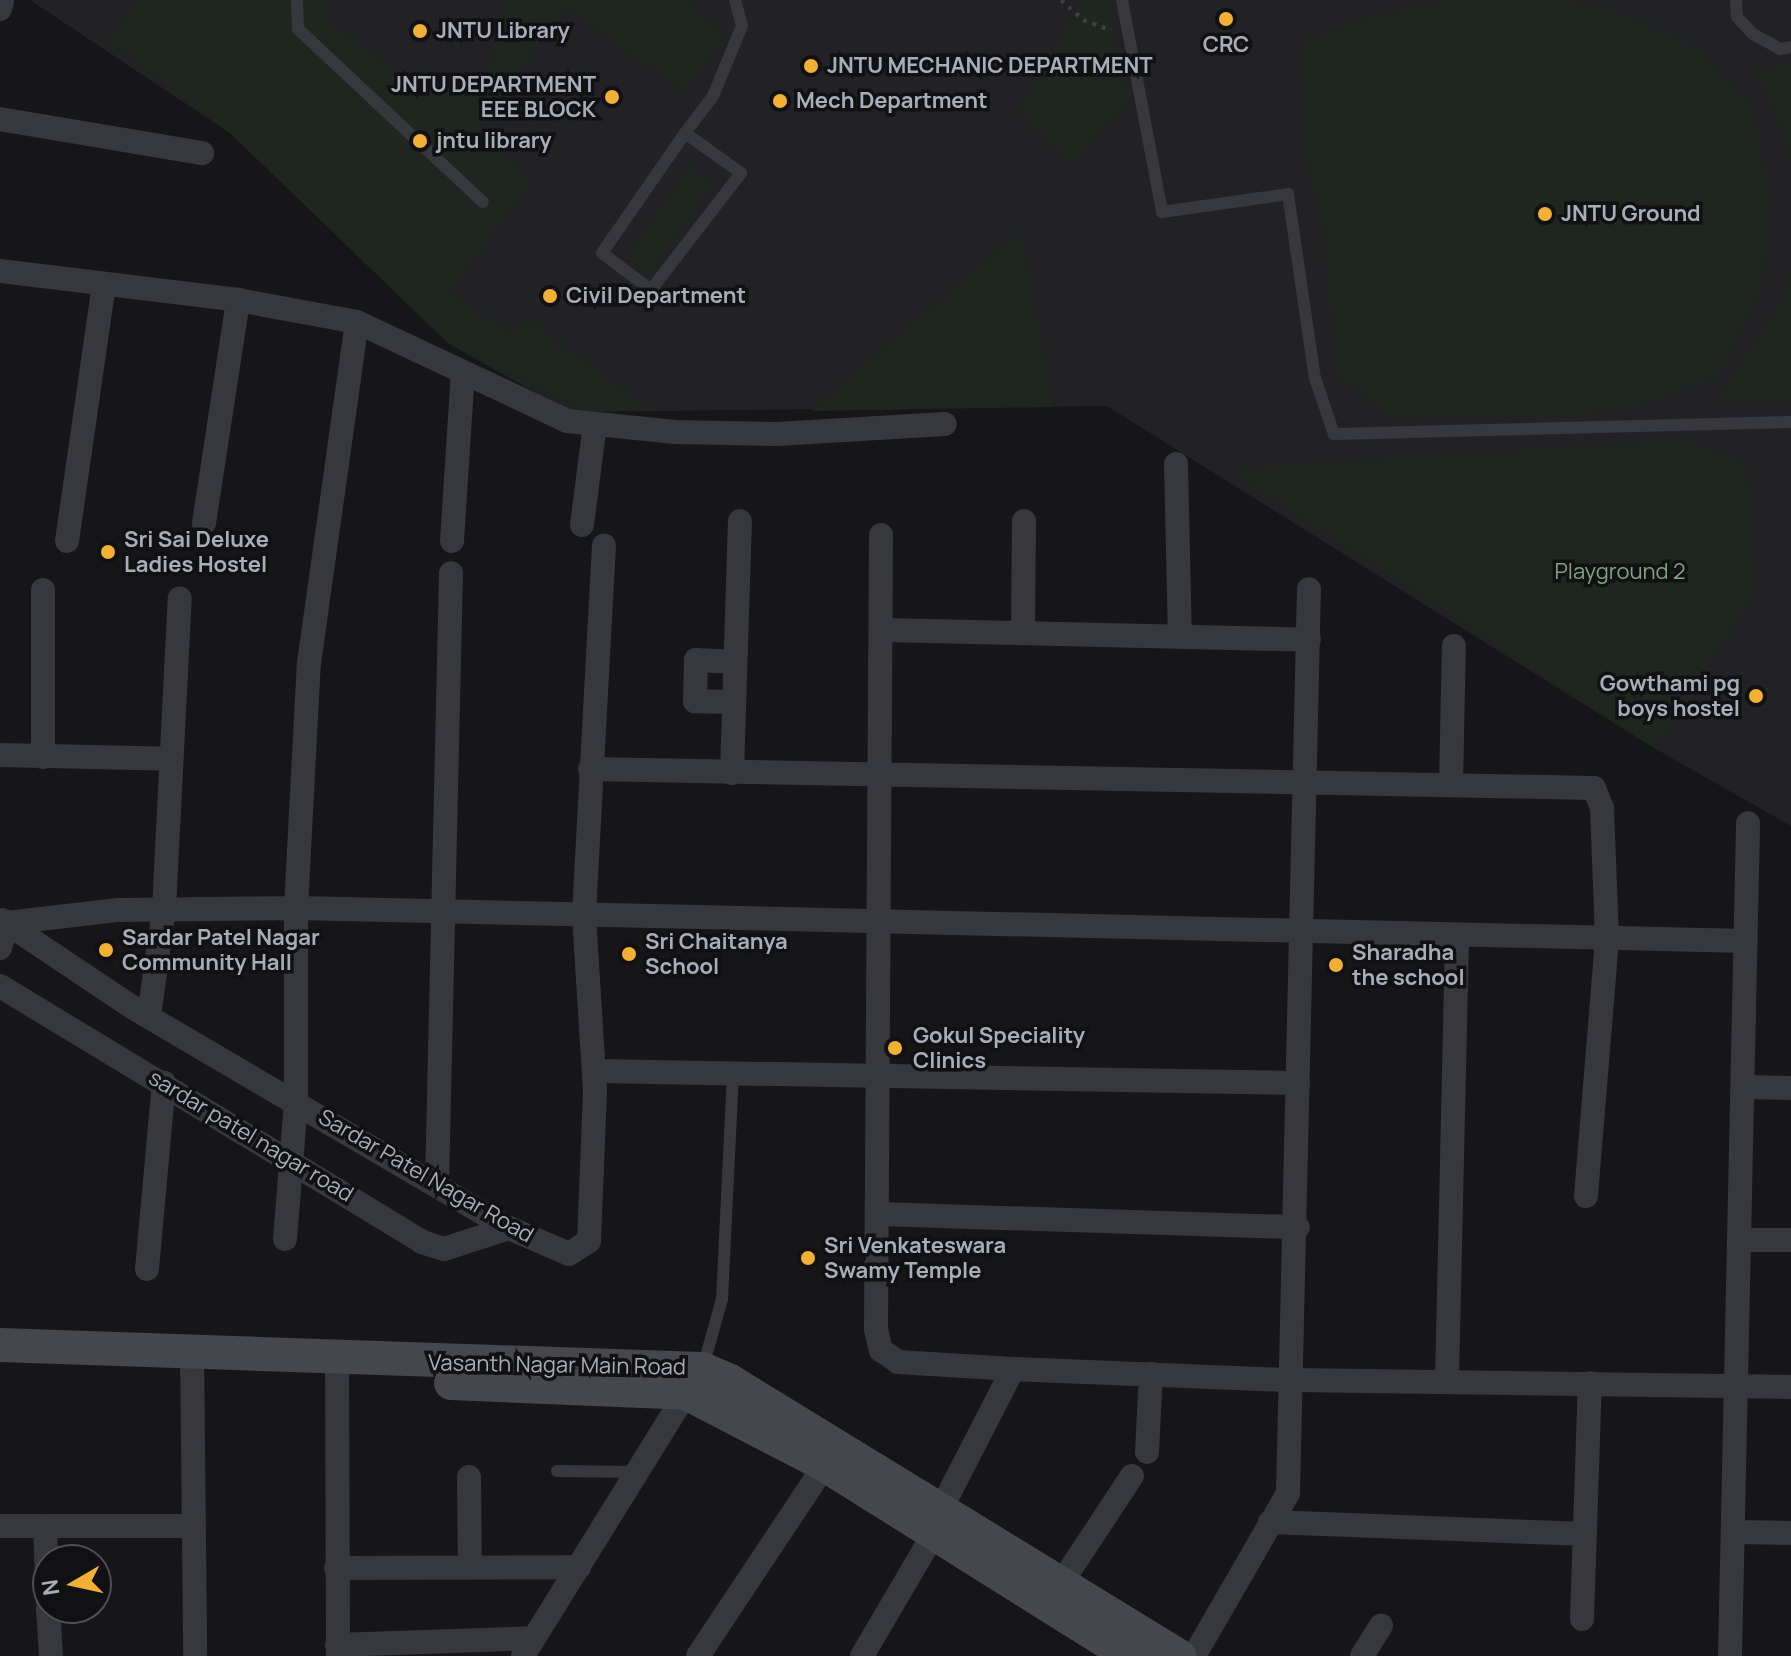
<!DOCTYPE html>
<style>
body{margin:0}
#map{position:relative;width:1791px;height:1656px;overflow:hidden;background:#161618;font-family:Manrope,sans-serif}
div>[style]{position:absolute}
.built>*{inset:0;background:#222225}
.green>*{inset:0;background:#1e261f;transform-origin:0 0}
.path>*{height:4px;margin-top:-2px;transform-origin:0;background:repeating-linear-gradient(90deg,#3d3f44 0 4px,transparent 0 10px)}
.lane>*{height:12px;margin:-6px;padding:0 6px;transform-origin:6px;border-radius:6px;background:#37383d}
.street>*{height:24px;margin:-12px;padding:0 12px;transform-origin:12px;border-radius:12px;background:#37383d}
.secondary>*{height:34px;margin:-17px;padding:0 17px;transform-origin:17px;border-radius:17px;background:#45474d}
.dots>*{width:22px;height:22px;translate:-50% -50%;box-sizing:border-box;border:4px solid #111113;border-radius:50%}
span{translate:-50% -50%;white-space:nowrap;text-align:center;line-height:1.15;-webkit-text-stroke:7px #111113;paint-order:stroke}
.poi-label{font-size:22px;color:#a8adb8;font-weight:700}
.left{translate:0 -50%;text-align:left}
.right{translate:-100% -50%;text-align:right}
.park-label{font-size:22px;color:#7fa381}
.street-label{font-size:22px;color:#a8adb8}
.north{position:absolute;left:32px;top:1544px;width:80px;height:80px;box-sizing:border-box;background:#111113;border:2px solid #4d4f55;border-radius:50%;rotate:261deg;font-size:22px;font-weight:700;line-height:32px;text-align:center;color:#a8adb8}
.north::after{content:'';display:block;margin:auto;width:28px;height:36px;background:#f2b134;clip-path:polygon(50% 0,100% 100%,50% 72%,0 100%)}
</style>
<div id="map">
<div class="built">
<div style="clip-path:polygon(30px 0,1791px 0,1791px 826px,1654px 748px,1107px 406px,570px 412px,449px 344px,230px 133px)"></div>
</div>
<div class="green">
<div style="clip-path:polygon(140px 0,329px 0,327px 20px,426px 95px,465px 91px,490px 69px,504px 0,685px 0,727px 36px,686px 91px,565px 8px,476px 129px,532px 180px,450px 293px,512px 334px,527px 320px,653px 411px,584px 410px,449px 344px,230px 133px,108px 40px)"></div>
<div style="clip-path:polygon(1083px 0,1109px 0,1128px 103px,1070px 165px,1017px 112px)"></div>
<div style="clip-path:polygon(1561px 0,1616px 11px,1698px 48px,1753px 110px,1771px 200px,1761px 291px,1720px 374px,1650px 403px,1591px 414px,1392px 417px,1337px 374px,1324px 229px,1305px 152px,1300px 42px,1374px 16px,1451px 1px)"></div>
<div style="clip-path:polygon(1791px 65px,1791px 158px,1776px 113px,1752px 70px)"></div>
<div style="left:689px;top:168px;width:29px;height:110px;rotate:35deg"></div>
<div style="clip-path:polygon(1021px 230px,1054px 407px,812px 411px)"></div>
<div style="clip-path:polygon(1791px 271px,1791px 401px,1716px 402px,1783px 300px)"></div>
<div style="clip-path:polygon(1687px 440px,1745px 464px,1753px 504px,1754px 596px,1654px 748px,1229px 469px)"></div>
</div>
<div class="path">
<div style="left:1061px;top:0;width:30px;rotate:42deg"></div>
<div style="left:1083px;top:20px;width:30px;rotate:20deg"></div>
</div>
<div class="lane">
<div style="left:297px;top:0;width:29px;rotate:88deg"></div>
<div style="left:298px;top:29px;width:253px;rotate:43.1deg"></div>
<div style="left:1122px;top:0;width:216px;rotate:79.3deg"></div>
<div style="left:1162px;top:212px;width:127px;rotate:-8.1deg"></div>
<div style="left:1288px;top:194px;width:186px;rotate:81.7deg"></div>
<div style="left:1315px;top:378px;width:59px;rotate:71.3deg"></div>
<div style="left:1334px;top:434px;width:457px;rotate:-1.5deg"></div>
<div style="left:1736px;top:0;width:17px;rotate:87deg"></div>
<div style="left:1737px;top:17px;width:23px;rotate:47deg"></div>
<div style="left:1753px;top:34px;width:31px;rotate:29deg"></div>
<div style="left:1780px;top:49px;width:11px;rotate:-10deg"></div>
<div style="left:685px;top:133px;width:69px;rotate:35.5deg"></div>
<div style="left:741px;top:173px;width:148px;rotate:127.6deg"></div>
<div style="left:651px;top:290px;width:61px;rotate:-142.9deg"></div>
<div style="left:602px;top:253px;width:146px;rotate:-55.3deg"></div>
<div style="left:685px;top:133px;width:46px;rotate:-52.9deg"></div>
<div style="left:713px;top:96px;width:76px;rotate:-67.5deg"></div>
<div style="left:742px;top:26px;width:27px;rotate:-105deg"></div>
<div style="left:703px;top:1367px;width:71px;rotate:-74.4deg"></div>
<div style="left:722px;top:1299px;width:226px;rotate:-87.2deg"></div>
<div style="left:557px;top:1471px;width:80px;rotate:0.7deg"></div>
</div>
<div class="street">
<div style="left:0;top:9px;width:7px;rotate:-74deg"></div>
<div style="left:0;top:119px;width:205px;rotate:9.6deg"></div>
<div style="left:0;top:271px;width:240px;rotate:6.9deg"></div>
<div style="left:238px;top:300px;width:121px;rotate:10.5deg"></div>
<div style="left:357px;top:322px;width:232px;rotate:25.2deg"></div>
<div style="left:567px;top:421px;width:109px;rotate:5.8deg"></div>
<div style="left:675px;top:432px;width:102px;rotate:1.1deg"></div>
<div style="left:777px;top:434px;width:168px;rotate:-3.4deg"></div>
<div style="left:1176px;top:464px;width:173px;rotate:88.7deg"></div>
<div style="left:204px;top:523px;width:226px;rotate:-81.3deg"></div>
<div style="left:582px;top:525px;width:102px;rotate:-82.7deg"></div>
<div style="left:881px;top:535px;width:794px;rotate:90.36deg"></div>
<div style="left:876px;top:1329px;width:22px;rotate:77deg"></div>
<div style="left:881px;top:1350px;width:21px;rotate:35deg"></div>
<div style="left:898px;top:1362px;width:115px;rotate:3.5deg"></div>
<div style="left:1013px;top:1369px;width:279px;rotate:2.3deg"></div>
<div style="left:1292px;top:1380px;width:499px;rotate:0.8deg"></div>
<div style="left:67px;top:541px;width:259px;rotate:-81.8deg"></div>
<div style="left:452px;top:541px;width:168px;rotate:-86.3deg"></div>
<div style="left:881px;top:630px;width:428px;rotate:1.3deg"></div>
<div style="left:1023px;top:633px;width:112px;rotate:-89.5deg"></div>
<div style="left:734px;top:702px;width:39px;rotate:-179deg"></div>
<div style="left:695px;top:701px;width:41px;rotate:-88.6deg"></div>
<div style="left:696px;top:660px;width:39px;rotate:3deg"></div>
<div style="left:0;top:755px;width:170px;rotate:1.3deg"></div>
<div style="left:43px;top:757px;width:167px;rotate:-90deg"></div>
<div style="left:590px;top:769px;width:1004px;rotate:1.08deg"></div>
<div style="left:1594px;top:788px;width:22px;rotate:68deg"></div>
<div style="left:1602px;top:808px;width:132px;rotate:87.8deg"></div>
<div style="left:1607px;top:940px;width:257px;rotate:94.7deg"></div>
<div style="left:732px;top:773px;width:252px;rotate:-88.2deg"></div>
<div style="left:1451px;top:785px;width:139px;rotate:-88.8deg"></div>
<div style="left:2px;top:920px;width:160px;rotate:33.8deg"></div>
<div style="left:135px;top:1009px;width:433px;rotate:30.4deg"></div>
<div style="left:509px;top:1228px;width:65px;rotate:23.4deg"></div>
<div style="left:569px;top:1254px;width:24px;rotate:-33deg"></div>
<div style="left:589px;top:1241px;width:150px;rotate:-87.7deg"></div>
<div style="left:595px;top:1091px;width:177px;rotate:-93.6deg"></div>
<div style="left:584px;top:914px;width:369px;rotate:-86.9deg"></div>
<div style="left:7px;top:923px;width:112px;rotate:-6.7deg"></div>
<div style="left:118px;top:910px;width:178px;rotate:-0.6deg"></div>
<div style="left:296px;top:908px;width:1450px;rotate:1.3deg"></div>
<div style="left:0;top:948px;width:26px;rotate:-74deg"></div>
<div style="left:0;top:986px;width:494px;rotate:31.2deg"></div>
<div style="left:422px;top:1242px;width:23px;rotate:18deg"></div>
<div style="left:444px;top:1249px;width:68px;rotate:-17.9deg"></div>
<div style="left:149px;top:1015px;width:107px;rotate:-81.9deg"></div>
<div style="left:164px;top:909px;width:311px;rotate:-87.1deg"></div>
<div style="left:595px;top:1071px;width:703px;rotate:0.98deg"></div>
<div style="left:1743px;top:1087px;width:48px;rotate:1.2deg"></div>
<div style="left:437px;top:1185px;width:612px;rotate:-88.69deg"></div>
<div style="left:877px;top:1214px;width:421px;rotate:1.8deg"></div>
<div style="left:285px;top:1239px;width:138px;rotate:-85.4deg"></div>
<div style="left:296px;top:1101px;width:193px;rotate:-90deg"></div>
<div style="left:296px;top:908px;width:245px;rotate:-87deg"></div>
<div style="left:309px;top:663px;width:344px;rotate:-82deg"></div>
<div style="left:1739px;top:1240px;width:52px"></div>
<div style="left:147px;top:1269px;width:187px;rotate:-84.8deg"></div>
<div style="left:192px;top:1349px;width:307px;rotate:89.4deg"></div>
<div style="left:337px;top:1358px;width:298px;rotate:89.8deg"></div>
<div style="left:1447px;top:1380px;width:444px;rotate:-88.7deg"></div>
<div style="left:1147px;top:1452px;width:78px;rotate:-87.1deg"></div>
<div style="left:469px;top:1477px;width:90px;rotate:89.4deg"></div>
<div style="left:1270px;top:1522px;width:315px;rotate:2.2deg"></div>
<div style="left:0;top:1526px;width:192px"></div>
<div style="left:45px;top:1526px;width:75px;rotate:87.7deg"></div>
<div style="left:1733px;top:1532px;width:58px;rotate:1deg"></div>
<div style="left:336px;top:1568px;width:243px;rotate:-0.2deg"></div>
<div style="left:1062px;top:1582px;width:127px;rotate:-56.6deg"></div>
<div style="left:48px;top:1608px;width:48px;rotate:86.4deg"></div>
<div style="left:1582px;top:1619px;width:236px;rotate:-88.1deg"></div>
<div style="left:337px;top:1645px;width:197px;rotate:-2deg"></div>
<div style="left:523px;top:1656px;width:309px;rotate:-58.2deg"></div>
<div style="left:698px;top:1656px;width:229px;rotate:-56.4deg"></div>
<div style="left:862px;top:1656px;width:140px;rotate:-59.6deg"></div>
<div style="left:933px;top:1535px;width:27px;rotate:-73deg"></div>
<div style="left:941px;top:1509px;width:157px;rotate:-62.8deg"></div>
<div style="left:1194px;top:1656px;width:188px;rotate:-60deg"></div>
<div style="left:1288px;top:1493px;width:904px;rotate:-88.67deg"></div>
<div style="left:1362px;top:1656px;width:36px;rotate:-58deg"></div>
<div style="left:1730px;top:1656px;width:833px;rotate:-88.76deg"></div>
</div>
<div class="secondary">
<div style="left:0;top:1345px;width:702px;rotate:1.96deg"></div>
<div style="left:702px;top:1369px;width:30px;rotate:23deg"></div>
<div style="left:730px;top:1381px;width:527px;rotate:31.49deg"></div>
<div style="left:451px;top:1383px;width:235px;rotate:2.4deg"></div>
<div style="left:686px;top:1393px;width:157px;rotate:27.4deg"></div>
<div style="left:825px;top:1465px;width:360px;rotate:32.1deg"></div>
</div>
<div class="dots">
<div style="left:1226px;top:19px;background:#f2b134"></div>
<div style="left:420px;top:31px;background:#f2b134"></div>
<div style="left:811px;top:66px;background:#f2b134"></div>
<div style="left:612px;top:97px;background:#f2b134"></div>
<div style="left:780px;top:101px;background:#f2b134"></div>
<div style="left:420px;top:141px;background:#f2b134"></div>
<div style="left:1545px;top:214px;background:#f2b134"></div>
<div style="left:550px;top:296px;background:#f2b134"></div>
<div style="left:108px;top:552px;background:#f2b134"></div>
<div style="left:1756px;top:696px;background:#f2b134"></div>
<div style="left:106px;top:950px;background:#f2b134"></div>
<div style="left:629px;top:954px;background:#f2b134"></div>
<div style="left:1336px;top:965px;background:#f2b134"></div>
<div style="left:895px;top:1048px;background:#f2b134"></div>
<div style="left:808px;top:1258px;background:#f2b134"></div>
</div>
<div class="poi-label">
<span class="left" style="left:436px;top:31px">JNTU Library</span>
<span style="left:1226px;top:45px">CRC</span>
<span class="left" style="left:827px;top:66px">JNTU MECHANIC DEPARTMENT</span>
<span class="right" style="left:596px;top:97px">JNTU DEPARTMENT<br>EEE BLOCK</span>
<span class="left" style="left:796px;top:101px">Mech Department</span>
<span class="left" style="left:436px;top:141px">jntu library</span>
<span class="left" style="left:1561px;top:214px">JNTU Ground</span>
<span class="left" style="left:566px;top:296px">Civil Department</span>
<span class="left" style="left:124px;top:552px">Sri Sai Deluxe<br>Ladies Hostel</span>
<span class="right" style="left:1740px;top:696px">Gowthami pg<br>boys hostel</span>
<span class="left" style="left:122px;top:950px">Sardar Patel Nagar<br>Community Hall</span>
<span class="left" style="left:645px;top:954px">Sri Chaitanya<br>School</span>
<span class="left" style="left:1352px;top:965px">Sharadha<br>the school</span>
<span class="left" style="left:913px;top:1048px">Gokul Speciality<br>Clinics</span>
<span class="left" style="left:824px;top:1258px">Sri Venkateswara<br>Swamy Temple</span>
</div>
<div class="park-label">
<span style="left:1620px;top:572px">Playground 2</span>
</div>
<div class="street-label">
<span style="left:251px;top:1136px;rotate:31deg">sardar patel nagar road</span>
<span style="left:426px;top:1176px;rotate:30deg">Sardar Patel Nagar Road</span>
<span style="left:557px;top:1365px;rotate:1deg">Vasanth Nagar Main Road</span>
</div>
<div class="north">N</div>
</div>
